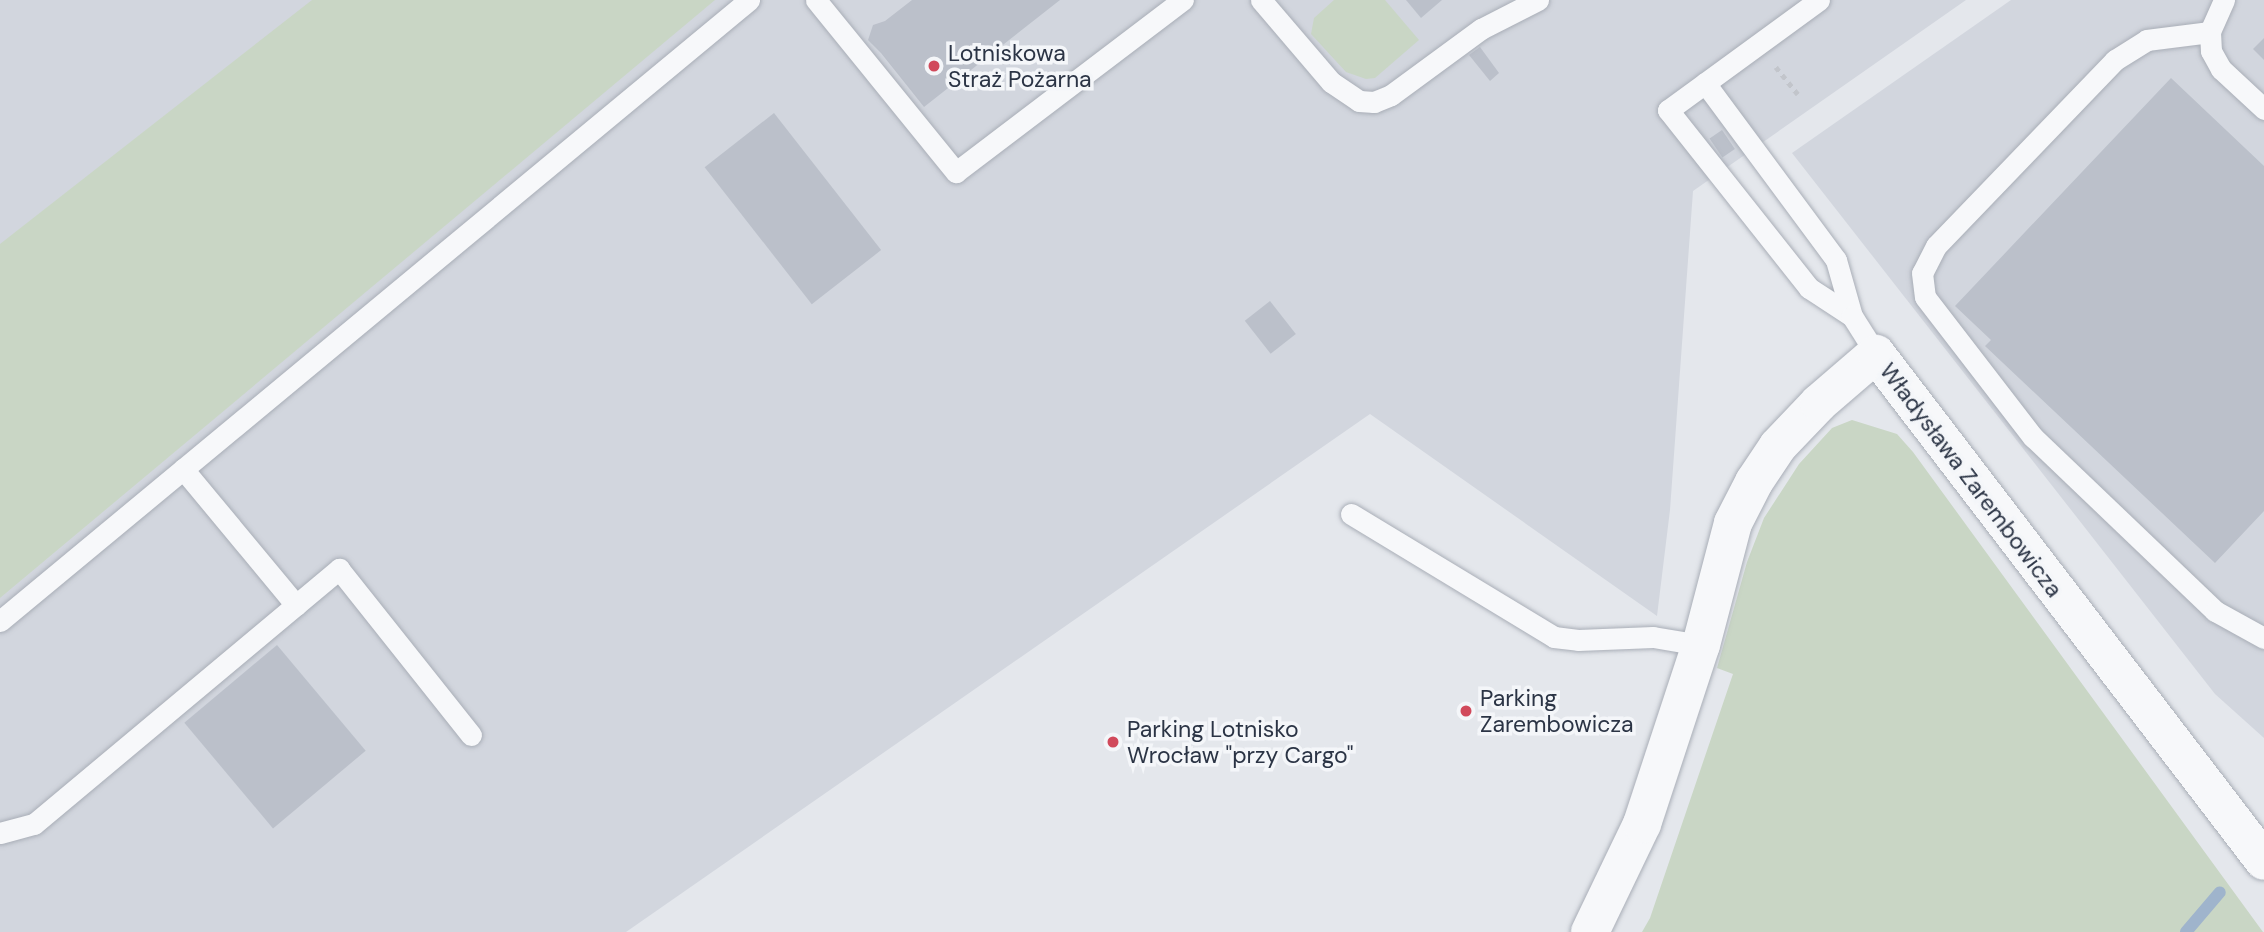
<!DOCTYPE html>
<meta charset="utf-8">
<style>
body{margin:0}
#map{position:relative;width:2264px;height:932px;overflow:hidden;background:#e4e7ec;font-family:"DM Sans",sans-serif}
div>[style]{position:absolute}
.built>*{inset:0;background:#d2d6de}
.green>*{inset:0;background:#c9d6c5}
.stream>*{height:12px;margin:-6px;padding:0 6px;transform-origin:6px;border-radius:6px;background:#9fb4cc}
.building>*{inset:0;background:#bbc0ca;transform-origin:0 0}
.path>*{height:4.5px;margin-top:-2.25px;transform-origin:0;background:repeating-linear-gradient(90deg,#c2c5cb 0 5px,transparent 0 10px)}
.roads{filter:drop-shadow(0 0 2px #a9aeb7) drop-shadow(0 0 2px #a9aeb7)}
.service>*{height:21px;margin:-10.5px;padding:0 10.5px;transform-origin:10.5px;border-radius:10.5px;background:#f7f8fa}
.minor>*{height:38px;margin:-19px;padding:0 19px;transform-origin:19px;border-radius:19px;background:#f7f8fa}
.dots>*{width:19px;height:19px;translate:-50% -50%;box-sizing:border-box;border:4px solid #f4f6f9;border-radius:50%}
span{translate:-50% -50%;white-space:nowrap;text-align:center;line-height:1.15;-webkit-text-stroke:7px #f4f6f9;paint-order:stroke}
.poi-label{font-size:23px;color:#2b3445}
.left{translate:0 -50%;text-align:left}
.street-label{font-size:23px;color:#2b3445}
</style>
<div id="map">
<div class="built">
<div style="clip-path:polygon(0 0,1966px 0,1693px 191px,1670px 510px,1657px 616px,1370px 414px,626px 932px,0 932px)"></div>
<div style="clip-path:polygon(2011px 0,2264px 0,2264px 738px,2215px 694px,1792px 153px)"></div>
</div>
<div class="green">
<div style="clip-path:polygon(312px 0,715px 0,0 598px,0 244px)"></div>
<div style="clip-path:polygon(1334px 0,1385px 0,1419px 40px,1375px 78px,1366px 79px,1346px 72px,1311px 34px,1314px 18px)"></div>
<div style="clip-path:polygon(1852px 420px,1897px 434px,1913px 452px,2263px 932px,1642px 932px,1650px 918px,1733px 674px,1717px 668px,1747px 562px,1764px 518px,1799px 464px,1832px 428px)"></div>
</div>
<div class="stream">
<div style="left:2186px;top:932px;width:52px;rotate:-49.6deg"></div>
</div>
<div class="building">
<div style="clip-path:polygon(912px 0,1060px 0,924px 107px,881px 53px,868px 40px,873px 25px,885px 21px)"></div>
<div style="clip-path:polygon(1406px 0,1442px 0,1421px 18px)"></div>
<div style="clip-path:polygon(2264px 38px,2264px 60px,2253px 49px)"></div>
<div style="clip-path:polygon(1480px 47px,1499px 73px,1490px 81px,1469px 55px)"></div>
<div style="clip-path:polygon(2171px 78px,2264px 166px,2264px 511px,2215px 563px,1985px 346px,1991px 340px,1955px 306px)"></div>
<div style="left:774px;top:113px;width:174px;height:88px;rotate:52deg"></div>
<div style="left:1722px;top:130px;width:23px;height:15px;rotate:56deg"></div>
<div style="left:1270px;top:301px;width:42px;height:32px;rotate:52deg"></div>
<div style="left:277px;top:645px;width:138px;height:121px;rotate:50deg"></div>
</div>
<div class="path">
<div style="left:1776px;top:67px;width:35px;rotate:51deg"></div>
</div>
<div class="roads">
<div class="service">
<div style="left:816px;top:0;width:222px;rotate:50.9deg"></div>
<div style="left:956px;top:172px;width:285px;rotate:-37.2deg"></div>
<div style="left:1261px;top:0;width:108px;rotate:49.5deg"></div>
<div style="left:1331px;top:82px;width:34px;rotate:34deg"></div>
<div style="left:1359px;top:101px;width:15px;rotate:4deg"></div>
<div style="left:1374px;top:102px;width:18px;rotate:-22deg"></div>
<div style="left:1391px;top:95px;width:112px;rotate:-36.3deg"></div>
<div style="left:1481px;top:29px;width:64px;rotate:-27deg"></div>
<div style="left:1819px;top:0;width:187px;rotate:143.9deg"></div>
<div style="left:1668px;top:110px;width:227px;rotate:51.6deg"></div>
<div style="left:1809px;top:288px;width:51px;rotate:33.1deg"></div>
<div style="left:2224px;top:0;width:35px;rotate:114deg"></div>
<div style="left:2210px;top:32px;width:19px;rotate:87deg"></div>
<div style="left:2211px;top:51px;width:21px;rotate:61deg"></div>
<div style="left:2221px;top:69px;width:59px;rotate:42.9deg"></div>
<div style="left:2210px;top:32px;width:64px;rotate:172.8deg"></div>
<div style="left:2147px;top:40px;width:38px;rotate:148deg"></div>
<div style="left:2115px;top:60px;width:258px;rotate:133.9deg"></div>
<div style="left:1936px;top:246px;width:30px;rotate:117deg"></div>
<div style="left:1922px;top:273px;width:24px;rotate:83deg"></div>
<div style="left:1925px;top:297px;width:177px;rotate:52.4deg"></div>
<div style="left:2033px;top:437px;width:252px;rotate:43.7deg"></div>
<div style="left:2215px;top:611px;width:56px;rotate:28.9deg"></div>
<div style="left:1705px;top:83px;width:220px;rotate:53.5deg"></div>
<div style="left:1836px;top:260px;width:58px;rotate:74.1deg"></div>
<div style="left:1852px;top:316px;width:45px;rotate:57.7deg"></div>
<div style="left:183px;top:469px;width:177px;rotate:50.3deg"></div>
<div style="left:1351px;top:514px;width:237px;rotate:31.2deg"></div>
<div style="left:1554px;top:637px;width:24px;rotate:7deg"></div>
<div style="left:1578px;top:640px;width:75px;rotate:-2.3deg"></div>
<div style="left:1653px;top:637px;width:49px;rotate:9.5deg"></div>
<div style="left:0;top:621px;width:973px;rotate:-39.66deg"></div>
<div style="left:0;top:833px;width:35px;rotate:-15deg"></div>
<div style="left:34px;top:824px;width:398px;rotate:-39.9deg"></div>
<div style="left:339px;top:569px;width:212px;rotate:51.5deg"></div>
</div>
<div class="minor">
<div style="left:1590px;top:932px;width:120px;rotate:-64.3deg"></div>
<div style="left:1642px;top:824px;width:188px;rotate:-71.8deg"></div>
<div style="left:1701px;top:645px;width:126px;rotate:-75.3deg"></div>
<div style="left:1733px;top:523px;width:46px;rotate:-62.9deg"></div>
<div style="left:1754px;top:482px;width:43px;rotate:-56.3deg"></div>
<div style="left:1778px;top:446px;width:59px;rotate:-46.4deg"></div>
<div style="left:1819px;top:403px;width:75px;rotate:-40.7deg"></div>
<div style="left:1876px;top:354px;width:638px;rotate:52.57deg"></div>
</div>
</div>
<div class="dots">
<div style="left:934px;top:66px;background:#d1495b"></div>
<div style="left:1466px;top:711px;background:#d1495b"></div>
<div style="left:1113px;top:742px;background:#d1495b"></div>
</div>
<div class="poi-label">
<span class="left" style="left:948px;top:66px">Lotniskowa<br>Straż Pożarna</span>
<span class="left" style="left:1480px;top:711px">Parking<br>Zarembowicza</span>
<span class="left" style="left:1127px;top:742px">Parking Lotnisko<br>Wrocław "przy Cargo"</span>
</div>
<div class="street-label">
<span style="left:1971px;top:480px;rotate:53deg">Władysława Zarembowicza</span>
</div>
</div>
